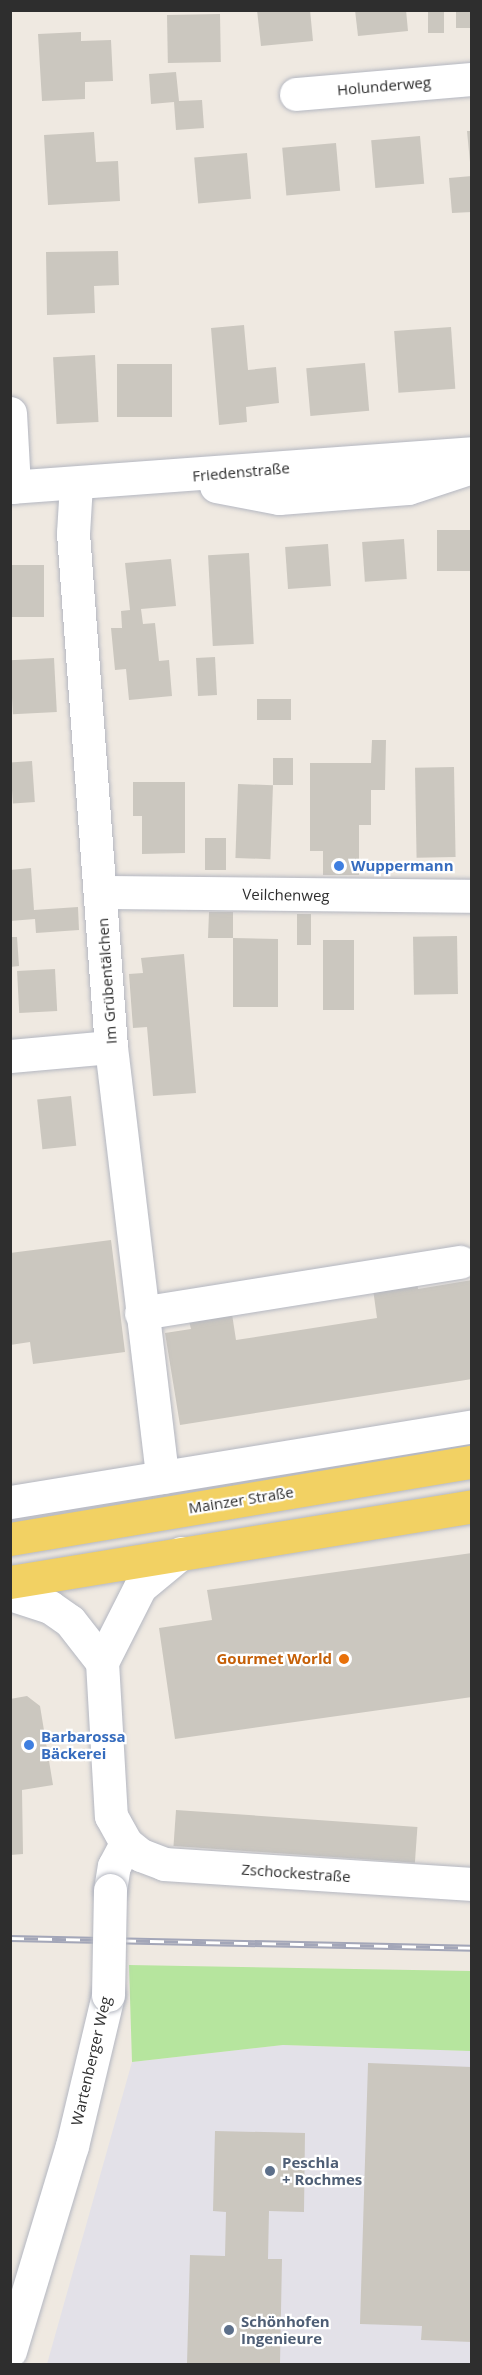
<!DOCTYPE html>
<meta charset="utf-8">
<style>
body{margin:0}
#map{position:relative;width:482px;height:2375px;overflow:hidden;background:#efe9e1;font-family:"Open Sans",sans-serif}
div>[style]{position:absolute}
.industrial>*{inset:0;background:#e3e1e8}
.green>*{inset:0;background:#b6e59e}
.building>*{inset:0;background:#cbc7bf;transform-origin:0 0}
.roads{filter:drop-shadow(0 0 2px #b4b7c1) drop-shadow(0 0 2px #b4b7c1)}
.minor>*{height:33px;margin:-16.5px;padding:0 16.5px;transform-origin:16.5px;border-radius:16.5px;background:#fff}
.major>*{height:33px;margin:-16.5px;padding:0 16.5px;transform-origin:16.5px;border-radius:16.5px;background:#f2d163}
.rail>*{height:7px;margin-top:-3.5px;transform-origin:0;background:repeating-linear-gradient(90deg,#fff 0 14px,#a3a6b8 0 28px);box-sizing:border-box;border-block:2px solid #a3a6b8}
.bridges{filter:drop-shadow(0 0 2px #b4b7c1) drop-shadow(0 0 2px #b4b7c1)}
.minor-bridge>*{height:33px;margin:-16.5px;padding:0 16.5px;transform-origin:16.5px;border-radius:16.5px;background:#fff}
.dots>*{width:16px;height:16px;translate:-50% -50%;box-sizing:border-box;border:3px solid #fff;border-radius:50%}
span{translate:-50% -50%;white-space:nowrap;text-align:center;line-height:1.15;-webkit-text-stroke:4.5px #fff;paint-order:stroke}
.street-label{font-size:15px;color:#2e2e2e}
.shop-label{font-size:15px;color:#366cbe;font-weight:700}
.left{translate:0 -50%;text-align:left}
.food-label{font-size:15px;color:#c56008;font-weight:700}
.right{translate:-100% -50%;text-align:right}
.service-label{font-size:15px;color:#4e5e75;font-weight:700}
.frame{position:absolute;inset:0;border:12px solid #2e2e2e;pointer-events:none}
</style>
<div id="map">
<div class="industrial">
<div style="clip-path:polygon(283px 2045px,471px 2051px,471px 2364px,47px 2364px,132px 2062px)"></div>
</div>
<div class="green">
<div style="clip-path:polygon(129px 1965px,471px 1971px,471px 2051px,283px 2045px,132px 2062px)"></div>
</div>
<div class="building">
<div style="clip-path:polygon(257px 10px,310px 10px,313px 41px,261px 46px)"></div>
<div style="clip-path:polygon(355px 10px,406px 10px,408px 31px,358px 36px)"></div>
<div style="left:428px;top:10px;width:16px;height:23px"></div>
<div style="left:456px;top:10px;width:16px;height:18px"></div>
<div style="left:220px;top:14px;width:48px;height:53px;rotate:89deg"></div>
<div style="clip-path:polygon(81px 32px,81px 41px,111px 40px,113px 81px,85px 82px,85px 99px,42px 101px,38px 34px)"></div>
<div style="clip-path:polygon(176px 72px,179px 101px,202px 100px,204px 128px,176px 130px,174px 102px,151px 104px,149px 74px)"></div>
<div style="clip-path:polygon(467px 131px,472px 131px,472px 162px,470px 162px)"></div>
<div style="clip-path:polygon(94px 132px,96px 162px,118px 161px,120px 201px,48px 205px,44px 135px)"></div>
<div style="left:420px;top:136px;width:48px;height:49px;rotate:85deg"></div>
<div style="left:336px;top:143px;width:48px;height:54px;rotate:85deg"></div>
<div style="left:247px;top:153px;width:46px;height:53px;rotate:85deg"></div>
<div style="clip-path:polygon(472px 176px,472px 212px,452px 213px,449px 178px)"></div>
<div style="clip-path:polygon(118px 251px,119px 285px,94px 286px,95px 313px,47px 315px,46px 252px)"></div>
<div style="clip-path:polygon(244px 325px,248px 370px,276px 367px,279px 403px,246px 407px,247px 422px,219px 425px,211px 328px)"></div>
<div style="left:451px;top:327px;width:62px;height:57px;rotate:86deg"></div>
<div style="left:95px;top:355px;width:67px;height:42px;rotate:87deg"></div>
<div style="left:365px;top:363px;width:48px;height:59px;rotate:85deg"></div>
<div style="left:117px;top:364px;width:55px;height:53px"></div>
<div style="left:472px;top:530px;width:41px;height:35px;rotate:90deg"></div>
<div style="left:404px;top:539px;width:40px;height:42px;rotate:86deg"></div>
<div style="left:328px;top:544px;width:42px;height:43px;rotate:86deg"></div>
<div style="left:249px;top:553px;width:91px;height:41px;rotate:87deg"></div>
<div style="clip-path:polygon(171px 559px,176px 606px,141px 609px,143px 624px,155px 623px,159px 661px,169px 660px,172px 696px,129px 700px,126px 669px,115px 670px,111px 628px,122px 628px,121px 611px,130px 610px,125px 563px)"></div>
<div style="left:10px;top:565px;width:34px;height:52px"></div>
<div style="left:215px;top:657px;width:38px;height:19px;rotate:87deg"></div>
<div style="left:54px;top:658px;width:54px;height:44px;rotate:87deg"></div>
<div style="left:257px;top:699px;width:34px;height:21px"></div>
<div style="clip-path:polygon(372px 740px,386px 740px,385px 790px,371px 790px,371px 825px,359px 825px,359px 875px,323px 875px,323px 851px,310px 851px,310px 763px,371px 763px)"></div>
<div style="left:273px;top:758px;width:20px;height:27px"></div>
<div style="left:32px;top:761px;width:41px;height:22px;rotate:86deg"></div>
<div style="left:454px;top:767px;width:90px;height:39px;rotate:89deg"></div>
<div style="clip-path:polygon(133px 782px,185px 782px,185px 853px,142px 854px,142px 816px,133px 816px)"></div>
<div style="left:238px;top:784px;width:35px;height:74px;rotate:2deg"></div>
<div style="left:205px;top:838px;width:21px;height:32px"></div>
<div style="clip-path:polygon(31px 868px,34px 910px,78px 907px,79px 930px,36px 933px,35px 919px,10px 921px,10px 870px)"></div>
<div style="clip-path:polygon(209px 912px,233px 912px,233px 938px,278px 939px,278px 1007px,233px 1007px,233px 938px,208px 938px)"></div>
<div style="left:297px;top:914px;width:14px;height:31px"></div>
<div style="left:457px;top:936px;width:58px;height:44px;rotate:89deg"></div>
<div style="clip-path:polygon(10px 937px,17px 937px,19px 966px,10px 967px)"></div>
<div style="left:323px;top:940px;width:31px;height:70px"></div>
<div style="clip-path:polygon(184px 954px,196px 1093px,153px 1096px,147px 1027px,133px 1028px,129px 974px,143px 973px,141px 958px)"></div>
<div style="left:55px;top:969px;width:42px;height:38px;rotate:87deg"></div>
<div style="left:71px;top:1096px;width:50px;height:34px;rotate:84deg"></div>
<div style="clip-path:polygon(111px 1240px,125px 1352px,33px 1364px,30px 1342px,10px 1345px,10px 1253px)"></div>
<div style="clip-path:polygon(472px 1280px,472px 1379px,180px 1425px,165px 1333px,191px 1329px,189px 1321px,232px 1314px,236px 1340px,377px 1318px,373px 1289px,417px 1282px,418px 1289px)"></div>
<div style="clip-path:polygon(472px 1553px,472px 1697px,175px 1739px,159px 1628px,212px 1620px,207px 1590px)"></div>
<div style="clip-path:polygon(27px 1696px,40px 1706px,53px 1785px,22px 1790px,23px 1854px,10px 1855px,10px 1699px)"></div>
<div style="left:176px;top:1810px;width:242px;height:36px;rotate:4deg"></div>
<div style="clip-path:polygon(368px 2063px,472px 2067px,472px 2342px,421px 2340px,422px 2326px,360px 2324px)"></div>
<div style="clip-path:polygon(215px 2131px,305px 2133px,304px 2212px,269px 2211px,268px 2259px,282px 2259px,280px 2364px,187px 2364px,190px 2255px,225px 2256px,226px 2212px,213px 2211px)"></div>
</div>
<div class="roads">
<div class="minor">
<div style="left:296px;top:94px;width:177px;rotate:-4.9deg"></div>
<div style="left:10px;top:413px;width:74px;rotate:86.9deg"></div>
<div style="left:76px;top:484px;width:49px;rotate:93.5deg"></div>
<div style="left:73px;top:533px;width:515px;rotate:85.77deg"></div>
<div style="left:111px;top:1047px;width:433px;rotate:83.2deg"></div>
<div style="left:216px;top:486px;width:64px;rotate:10.8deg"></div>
<div style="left:279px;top:498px;width:129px;rotate:-4.4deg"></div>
<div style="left:408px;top:488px;width:67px;rotate:-18.2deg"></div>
<div style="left:10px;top:487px;width:463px;rotate:-4.2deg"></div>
<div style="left:101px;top:892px;width:371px;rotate:0.6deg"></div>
<div style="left:10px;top:1056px;width:101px;rotate:-5.1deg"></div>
<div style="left:141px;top:1313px;width:323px;rotate:-9.1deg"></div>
<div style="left:10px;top:1502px;width:468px;rotate:-9.3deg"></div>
<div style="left:181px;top:1553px;width:53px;rotate:140.3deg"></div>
<div style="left:140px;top:1587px;width:84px;rotate:116.9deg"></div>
<div style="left:102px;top:1662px;width:154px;rotate:86.7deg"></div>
<div style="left:111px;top:1816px;width:31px;rotate:61deg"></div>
<div style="left:126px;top:1843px;width:19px;rotate:39deg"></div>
<div style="left:141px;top:1855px;width:25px;rotate:21deg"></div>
<div style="left:164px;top:1864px;width:309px;rotate:3.7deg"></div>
<div style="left:10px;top:1594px;width:42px;rotate:18deg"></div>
<div style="left:50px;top:1607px;width:24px;rotate:35deg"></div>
<div style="left:70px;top:1621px;width:52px;rotate:52deg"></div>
<div style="left:110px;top:1890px;width:24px;rotate:-81deg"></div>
<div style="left:114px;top:1866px;width:26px;rotate:-62deg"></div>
<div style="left:10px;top:2351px;width:214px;rotate:-73.2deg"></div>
<div style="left:72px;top:2146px;width:155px;rotate:-76.6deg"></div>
</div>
<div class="major">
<div style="left:10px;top:1539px;width:468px;rotate:-9.5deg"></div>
<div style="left:10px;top:1582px;width:468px;rotate:-9.3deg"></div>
</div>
</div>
<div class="rail">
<div style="left:10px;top:1938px;width:462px;rotate:1.2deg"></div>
</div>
<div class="bridges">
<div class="minor-bridge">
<div style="left:108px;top:1995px;width:105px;rotate:-88.9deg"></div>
</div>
</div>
<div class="dots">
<div style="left:339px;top:866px;background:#3f7fe0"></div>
<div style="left:344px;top:1659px;background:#e8710a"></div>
<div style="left:29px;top:1745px;background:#3f7fe0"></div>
<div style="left:270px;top:2171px;background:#5c6f8a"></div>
<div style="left:229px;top:2330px;background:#5c6f8a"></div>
</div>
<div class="street-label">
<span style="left:384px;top:86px;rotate:-5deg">Holunderweg</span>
<span style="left:241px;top:472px;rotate:-5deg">Friedenstraße</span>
<span style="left:286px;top:895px;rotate:1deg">Veilchenweg</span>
<span style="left:107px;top:981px;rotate:-94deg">Im Grübentälchen</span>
<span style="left:241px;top:1500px;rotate:-9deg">Mainzer Straße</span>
<span style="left:296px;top:1873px;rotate:4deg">Zschockestraße</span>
<span style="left:91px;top:2061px;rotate:-77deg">Wartenberger Weg</span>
</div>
<div class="shop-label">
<span class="left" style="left:351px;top:866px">Wuppermann</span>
<span class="left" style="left:41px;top:1745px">Barbarossa<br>Bäckerei</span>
</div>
<div class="food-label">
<span class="right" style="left:332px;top:1659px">Gourmet World</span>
</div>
<div class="service-label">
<span class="left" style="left:282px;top:2171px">Peschla<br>+ Rochmes</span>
<span class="left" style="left:241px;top:2330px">Schönhofen<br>Ingenieure</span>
</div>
<div class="frame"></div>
</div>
